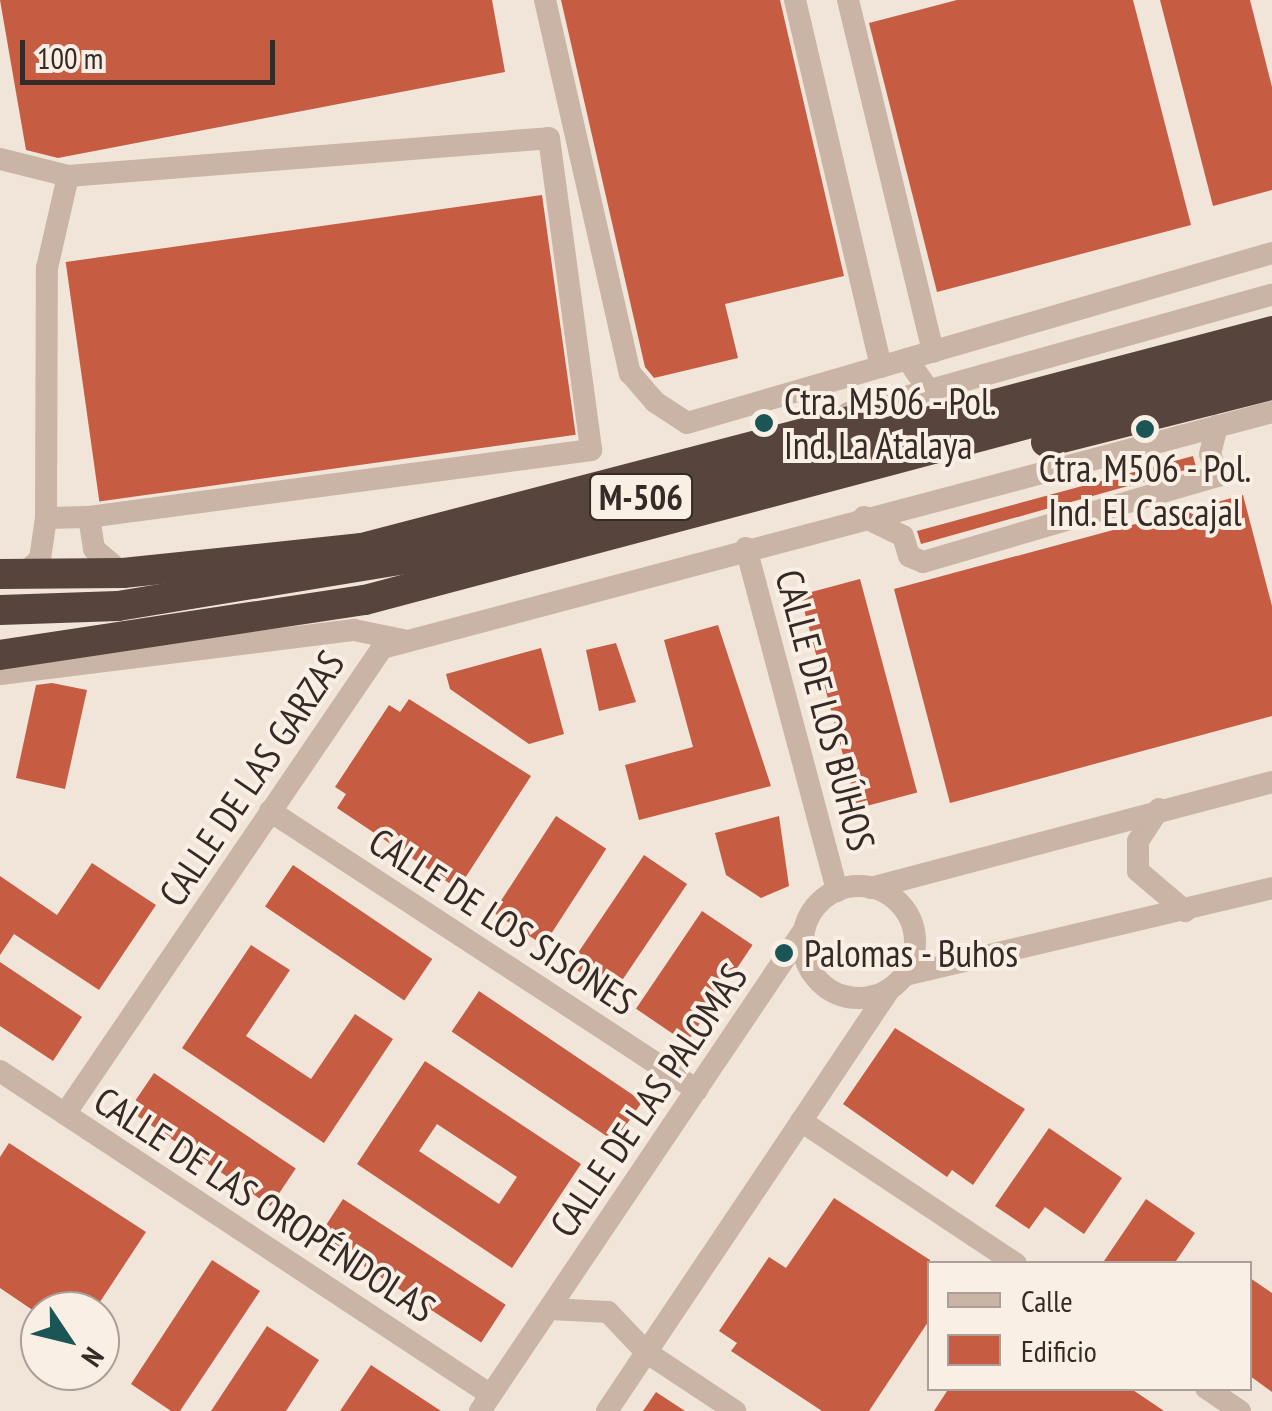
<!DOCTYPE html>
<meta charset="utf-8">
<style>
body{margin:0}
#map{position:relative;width:1272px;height:1411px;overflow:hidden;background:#f1e5d9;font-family:"PT Sans Narrow",sans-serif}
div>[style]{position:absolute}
.building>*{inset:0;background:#c65c42;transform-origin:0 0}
.minor>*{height:22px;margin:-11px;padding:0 11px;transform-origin:11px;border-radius:11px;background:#c9b4a5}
.minor>.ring{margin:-11px;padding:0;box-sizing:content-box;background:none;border:22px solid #c9b4a5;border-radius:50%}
.highway>*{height:30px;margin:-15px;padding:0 15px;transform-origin:15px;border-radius:15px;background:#56443d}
.dots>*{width:28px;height:28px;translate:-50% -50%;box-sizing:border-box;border:5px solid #f9efe5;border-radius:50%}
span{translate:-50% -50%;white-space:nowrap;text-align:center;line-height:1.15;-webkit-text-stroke:8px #f9efe5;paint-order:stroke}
.shield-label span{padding:2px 8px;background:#f9efe5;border:2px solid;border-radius:8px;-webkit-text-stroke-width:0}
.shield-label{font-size:35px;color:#352a26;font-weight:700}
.poi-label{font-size:38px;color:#352a26}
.left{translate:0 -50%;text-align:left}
.street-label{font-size:38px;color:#352a26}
.legend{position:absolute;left:927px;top:1261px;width:325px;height:130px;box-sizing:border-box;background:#f9efe5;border:2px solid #aba099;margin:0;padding:12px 18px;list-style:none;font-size:30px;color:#352a26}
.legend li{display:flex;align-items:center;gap:20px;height:50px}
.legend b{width:50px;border:2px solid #aba099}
.north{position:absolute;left:20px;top:1291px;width:100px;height:100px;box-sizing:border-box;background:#f9efe5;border:2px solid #aba099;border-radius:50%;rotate:125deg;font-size:28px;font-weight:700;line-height:40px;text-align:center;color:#352a26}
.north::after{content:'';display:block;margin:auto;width:35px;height:45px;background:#1c5556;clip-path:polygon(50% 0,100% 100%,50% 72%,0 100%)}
.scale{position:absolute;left:20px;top:40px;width:255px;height:45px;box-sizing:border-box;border:5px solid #352a26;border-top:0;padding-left:12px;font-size:30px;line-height:35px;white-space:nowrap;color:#352a26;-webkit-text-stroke:8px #f9efe5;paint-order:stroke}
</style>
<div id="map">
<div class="building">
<div style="clip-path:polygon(0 0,492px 0,505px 72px,58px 158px,26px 150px)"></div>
<div style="clip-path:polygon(561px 0,780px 0,844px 276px,725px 304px,738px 358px,654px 378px,645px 367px)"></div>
<div style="clip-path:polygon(957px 0,1133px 0,1191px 225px,937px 292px,869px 23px)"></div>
<div style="clip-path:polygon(1160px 0,1250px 0,1272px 87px,1272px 190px,1213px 206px)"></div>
<div style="left:542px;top:195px;width:242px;height:481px;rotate:82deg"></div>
<div style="clip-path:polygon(1193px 456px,1196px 467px,921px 544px,917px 531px)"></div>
<div style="clip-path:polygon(1243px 495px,1272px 606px,1272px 716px,950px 803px,894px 589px)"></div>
<div style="left:860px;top:579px;width:221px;height:62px;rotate:75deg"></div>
<div style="clip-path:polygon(718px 625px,771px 786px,639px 820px,625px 765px,693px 747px,664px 640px)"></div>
<div style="clip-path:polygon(616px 643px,636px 702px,599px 711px,586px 650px)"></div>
<div style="clip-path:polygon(541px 648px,564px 734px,529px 744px,450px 689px,446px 674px)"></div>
<div style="clip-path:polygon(52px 683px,87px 690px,65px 789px,16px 778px,36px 685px)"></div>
<div style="clip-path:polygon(409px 699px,531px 776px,458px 889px,337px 808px,346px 794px,335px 787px,389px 705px,400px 712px)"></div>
<div style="left:556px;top:816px;width:60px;height:115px;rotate:33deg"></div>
<div style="clip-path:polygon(779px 816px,789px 886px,761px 898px,726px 875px,715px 833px)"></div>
<div style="left:644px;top:855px;width:52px;height:133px;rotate:34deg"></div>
<div style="clip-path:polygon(92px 863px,156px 905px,99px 990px,14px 934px,0 955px,0 876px,57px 915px)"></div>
<div style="left:293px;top:865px;width:168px;height:50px;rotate:34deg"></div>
<div style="left:702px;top:911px;width:61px;height:118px;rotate:34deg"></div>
<div style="clip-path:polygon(251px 945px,290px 970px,246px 1036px,311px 1079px,355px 1014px,393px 1039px,324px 1143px,182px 1048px)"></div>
<div style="clip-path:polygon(0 962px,82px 1017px,53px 1061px,0 1026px)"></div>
<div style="left:479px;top:991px;width:197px;height:49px;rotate:34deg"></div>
<div style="clip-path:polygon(895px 1028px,1025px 1109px,973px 1185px,952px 1170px,947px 1177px,843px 1104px)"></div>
<div style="clip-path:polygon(evenodd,425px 1061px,581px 1164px,512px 1268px,357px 1164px,425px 1061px,437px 1124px,517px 1177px,499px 1204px,419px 1151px,437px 1124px)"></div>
<div style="left:154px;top:1073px;width:171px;height:45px;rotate:34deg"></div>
<div style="clip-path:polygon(1049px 1128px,1122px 1178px,1084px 1234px,1045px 1207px,1029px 1229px,995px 1206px)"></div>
<div style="clip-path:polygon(9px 1143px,146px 1232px,94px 1311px,34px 1311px,0 1288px,0 1157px)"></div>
<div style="clip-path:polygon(834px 1198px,930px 1260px,930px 1319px,869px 1411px,822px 1411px,731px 1351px,737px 1343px,719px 1331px,769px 1257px,786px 1268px)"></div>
<div style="left:343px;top:1199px;width:194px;height:45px;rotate:33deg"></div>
<div style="clip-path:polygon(1146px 1199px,1195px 1233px,1174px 1264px,1102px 1264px)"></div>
<div style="clip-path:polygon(212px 1260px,260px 1291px,180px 1411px,171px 1411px,131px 1384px)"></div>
<div style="clip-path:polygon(1250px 1278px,1272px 1293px,1272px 1392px,1250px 1376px)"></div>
<div style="clip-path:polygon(267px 1326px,319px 1360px,286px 1411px,211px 1411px)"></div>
<div style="clip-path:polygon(371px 1365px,441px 1411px,340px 1411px)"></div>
<div style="clip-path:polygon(949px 1388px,1130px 1388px,1164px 1411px,934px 1411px)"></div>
<div style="clip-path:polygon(656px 1392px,685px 1411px,643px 1411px)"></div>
</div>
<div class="minor">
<div style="left:545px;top:0;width:383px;rotate:77.2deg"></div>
<div style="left:630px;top:373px;width:38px;rotate:49deg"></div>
<div style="left:655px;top:402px;width:38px;rotate:33deg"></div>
<div style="left:687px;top:423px;width:229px;rotate:-16.2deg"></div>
<div style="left:907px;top:359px;width:32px;rotate:55deg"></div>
<div style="left:795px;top:0;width:377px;rotate:76.8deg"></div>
<div style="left:848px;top:0;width:362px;rotate:76.4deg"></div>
<div style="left:0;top:159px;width:70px;rotate:14deg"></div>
<div style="left:907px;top:359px;width:380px;rotate:-16.2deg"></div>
<div style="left:848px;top:413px;width:440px;rotate:-15.6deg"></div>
<div style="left:864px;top:517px;width:43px;rotate:26deg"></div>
<div style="left:903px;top:536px;width:21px;rotate:73deg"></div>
<div style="left:909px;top:556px;width:15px;rotate:23deg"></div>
<div style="left:923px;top:562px;width:307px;rotate:-16.3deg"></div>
<div style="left:1218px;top:476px;width:23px;rotate:-110deg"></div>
<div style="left:1210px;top:454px;width:29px;rotate:-76deg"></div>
<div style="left:46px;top:518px;width:250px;rotate:-89.8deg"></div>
<div style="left:47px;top:268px;width:94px;rotate:-77.1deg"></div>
<div style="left:68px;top:176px;width:482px;rotate:-4.5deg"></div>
<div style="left:549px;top:138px;width:315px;rotate:82.3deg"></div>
<div style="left:591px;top:450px;width:506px;rotate:172.4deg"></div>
<div style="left:746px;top:548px;width:355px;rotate:75.1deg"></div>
<div style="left:23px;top:574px;width:23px;rotate:-41deg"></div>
<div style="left:40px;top:559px;width:41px;rotate:-81.7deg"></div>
<div style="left:46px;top:518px;width:43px;rotate:-1.3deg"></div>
<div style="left:89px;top:517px;width:32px;rotate:81deg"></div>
<div style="left:94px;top:549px;width:38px;rotate:40deg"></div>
<div style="left:0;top:674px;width:357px;rotate:-7.1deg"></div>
<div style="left:354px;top:630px;width:50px;rotate:11.5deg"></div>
<div style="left:1159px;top:809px;width:38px;rotate:123deg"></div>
<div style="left:1138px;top:841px;width:30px;rotate:90deg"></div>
<div style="left:1138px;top:871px;width:62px;rotate:40.4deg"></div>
<div style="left:270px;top:811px;width:510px;rotate:33.16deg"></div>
<div class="ring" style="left:803px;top:886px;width:90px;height:90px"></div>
<div style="left:871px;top:888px;width:415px;rotate:-14.8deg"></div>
<div style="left:905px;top:975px;width:377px;rotate:-13.3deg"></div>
<div style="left:0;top:1071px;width:588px;rotate:33.42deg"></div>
<div style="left:65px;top:1114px;width:564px;rotate:-55.77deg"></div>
<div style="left:382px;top:648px;width:921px;rotate:-14.85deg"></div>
<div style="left:801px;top:1121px;width:258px;rotate:33.6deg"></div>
<div style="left:550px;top:1309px;width:58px;rotate:3deg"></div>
<div style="left:608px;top:1312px;width:55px;rotate:46.5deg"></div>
<div style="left:646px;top:1352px;width:107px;rotate:33.5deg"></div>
<div style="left:1206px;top:1388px;width:41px;rotate:34.1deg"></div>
<div style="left:480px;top:1411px;width:580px;rotate:-56.04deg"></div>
<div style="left:607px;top:1411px;width:507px;rotate:-56.18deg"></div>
</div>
<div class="highway">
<div style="left:1046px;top:442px;width:233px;rotate:-14.2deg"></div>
<div style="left:0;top:574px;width:123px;rotate:-0.5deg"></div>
<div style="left:123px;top:573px;width:240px;rotate:-6deg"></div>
<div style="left:362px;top:548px;width:524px;rotate:-14.59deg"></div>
<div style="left:0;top:610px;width:118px;rotate:-1.9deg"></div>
<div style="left:118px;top:606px;width:296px;rotate:-9.3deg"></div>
<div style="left:410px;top:558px;width:891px;rotate:-14.75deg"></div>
<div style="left:0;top:655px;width:369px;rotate:-8.6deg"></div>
<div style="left:365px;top:600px;width:938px;rotate:-14.88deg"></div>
</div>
<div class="dots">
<div style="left:764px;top:423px;background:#1c5556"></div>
<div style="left:1145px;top:429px;background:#1c5556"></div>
<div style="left:784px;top:953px;background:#1c5556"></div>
</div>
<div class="shield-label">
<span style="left:641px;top:497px">M-506</span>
</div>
<div class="poi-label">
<span class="left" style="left:784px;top:423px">Ctra. M506 - Pol.<br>Ind. La Atalaya</span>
<span style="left:1145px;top:490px">Ctra. M506 - Pol.<br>Ind. El Cascajal</span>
<span class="left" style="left:804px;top:953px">Palomas - Buhos</span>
</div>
<div class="street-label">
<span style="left:826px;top:710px;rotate:75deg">CALLE DE LOS BÚHOS</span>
<span style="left:251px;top:778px;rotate:-56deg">CALLE DE LAS GARZAS</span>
<span style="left:503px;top:921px;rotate:33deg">CALLE DE LOS SISONES</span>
<span style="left:648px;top:1100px;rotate:-56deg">CALLE DE LAS PALOMAS</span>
<span style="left:265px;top:1204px;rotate:33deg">CALLE DE LAS OROPÉNDOLAS</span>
</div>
<ul class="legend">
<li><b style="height:12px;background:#c9b4a5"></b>Calle</li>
<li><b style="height:28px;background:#c65c42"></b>Edificio</li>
</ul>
<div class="north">N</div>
<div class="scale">100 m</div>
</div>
